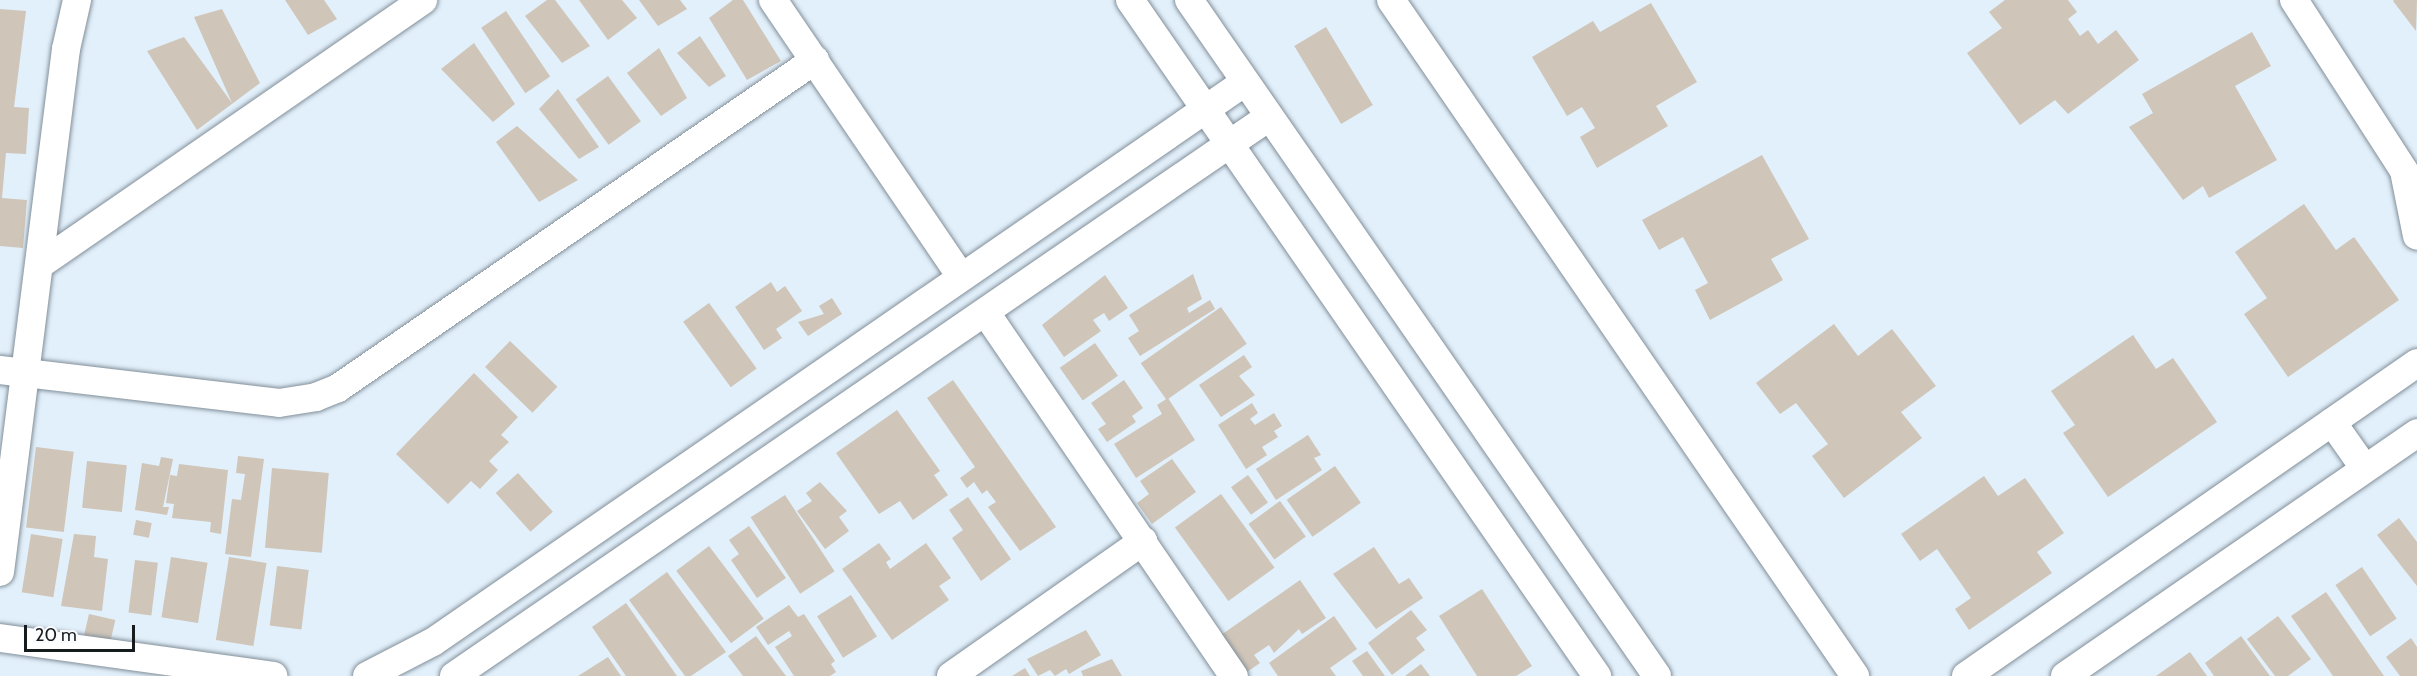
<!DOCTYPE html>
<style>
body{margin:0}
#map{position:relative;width:2417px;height:676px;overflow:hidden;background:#e2f0fb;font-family:Cabin,sans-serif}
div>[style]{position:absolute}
.building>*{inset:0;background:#cfc5b8;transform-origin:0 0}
.roads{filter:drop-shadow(0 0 2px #828f99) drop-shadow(0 0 2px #828f99)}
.minor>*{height:28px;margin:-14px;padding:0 14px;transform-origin:14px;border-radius:14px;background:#fff}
span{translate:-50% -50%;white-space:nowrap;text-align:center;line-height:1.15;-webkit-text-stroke:5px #f9fbfe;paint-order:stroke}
.scale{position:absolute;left:24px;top:625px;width:111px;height:27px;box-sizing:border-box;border:3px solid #161b1e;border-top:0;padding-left:8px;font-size:18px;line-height:21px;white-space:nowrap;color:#161b1e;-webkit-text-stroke:4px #f9fbfe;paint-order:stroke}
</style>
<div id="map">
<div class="building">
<div style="clip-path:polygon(285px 0,324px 0,337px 19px,308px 35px)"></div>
<div style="clip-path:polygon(547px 0,555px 0,590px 46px,562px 63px,525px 16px)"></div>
<div style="clip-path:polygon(579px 0,622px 0,637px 18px,608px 40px)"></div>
<div style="clip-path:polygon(639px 0,680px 0,687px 9px,658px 26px)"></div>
<div style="clip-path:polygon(733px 0,743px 0,781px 61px,747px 80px,709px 18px)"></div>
<div style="clip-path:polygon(2005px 0,2068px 0,2077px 12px,2068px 19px,2080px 36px,2088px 30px,2098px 44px,2116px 30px,2139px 60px,2068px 114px,2055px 100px,2020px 125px,1967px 53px,2002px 28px,1989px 12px)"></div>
<div style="clip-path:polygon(2394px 0,2417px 0,2416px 31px,2393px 1px)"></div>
<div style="clip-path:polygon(1651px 3px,1697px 82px,1656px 106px,1668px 126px,1597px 168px,1580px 137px,1595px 128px,1582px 107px,1567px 116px,1532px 57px,1593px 21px,1600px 32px)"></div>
<div style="clip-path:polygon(0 9px,26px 11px,14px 107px,29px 108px,26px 154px,6px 153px,2px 198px,27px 200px,23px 248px,0 246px)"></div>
<div style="clip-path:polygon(222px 9px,260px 83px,197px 130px,147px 51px,184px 37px,232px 103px,194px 17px)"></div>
<div style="left:506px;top:11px;width:79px;height:30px;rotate:56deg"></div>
<div style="left:1326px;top:27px;width:91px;height:37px;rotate:59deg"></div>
<div style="clip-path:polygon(2252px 32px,2271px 66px,2235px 86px,2277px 160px,2209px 198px,2203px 186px,2183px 200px,2129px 127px,2153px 113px,2142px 94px)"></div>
<div style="clip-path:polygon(700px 36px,726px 76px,709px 87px,677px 53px)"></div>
<div style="clip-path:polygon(474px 43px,515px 104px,493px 122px,441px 69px)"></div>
<div style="clip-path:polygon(659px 48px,687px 98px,661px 116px,627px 73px)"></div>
<div style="left:608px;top:76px;width:56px;height:40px;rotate:54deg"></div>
<div style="clip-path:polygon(558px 89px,599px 147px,579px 159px,539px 109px)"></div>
<div style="clip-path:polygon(517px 126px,578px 180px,539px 202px,496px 142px)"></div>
<div style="clip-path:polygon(1762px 155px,1809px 239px,1771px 259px,1783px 280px,1710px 320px,1695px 290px,1708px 283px,1683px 237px,1659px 250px,1642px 220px)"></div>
<div style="clip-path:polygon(2304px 204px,2336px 250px,2354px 237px,2399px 300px,2288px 377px,2244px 314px,2267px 298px,2235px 252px)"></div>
<div style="clip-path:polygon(1193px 274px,1202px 299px,1187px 308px,1189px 313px,1210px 300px,1215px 309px,1140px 356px,1128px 338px,1139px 331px,1129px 315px)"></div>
<div style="clip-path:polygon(1105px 275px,1128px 308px,1109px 321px,1104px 313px,1093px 320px,1101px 331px,1064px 357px,1042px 325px)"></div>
<div style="clip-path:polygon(771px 282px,777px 292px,785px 286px,802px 311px,776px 329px,782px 338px,764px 350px,735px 307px)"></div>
<div style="clip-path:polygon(832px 298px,842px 314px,808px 336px,798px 322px,824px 314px,819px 306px)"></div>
<div style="left:709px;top:303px;width:81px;height:32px;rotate:54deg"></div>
<div style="left:1221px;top:307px;width:45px;height:98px;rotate:55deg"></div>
<div style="clip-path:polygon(1834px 324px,1858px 356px,1892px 329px,1936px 386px,1901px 412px,1922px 438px,1844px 498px,1812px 456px,1828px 444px,1796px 403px,1780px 414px,1756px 383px)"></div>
<div style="clip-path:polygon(2133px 335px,2156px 369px,2173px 358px,2217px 422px,2108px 497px,2063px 433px,2075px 425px,2051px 391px)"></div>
<div style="left:510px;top:341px;width:66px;height:36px;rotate:44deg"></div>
<div style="left:1095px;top:343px;width:40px;height:43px;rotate:55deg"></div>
<div style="clip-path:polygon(1244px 355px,1252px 367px,1239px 376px,1255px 395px,1221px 417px,1199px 385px)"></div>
<div style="clip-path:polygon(474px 373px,518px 417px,501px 435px,509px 442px,489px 461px,498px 470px,480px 489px,471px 481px,448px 504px,396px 454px)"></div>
<div style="clip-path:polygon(953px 380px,1056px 527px,1020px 551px,988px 507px,996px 502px,987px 490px,982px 494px,974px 482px,967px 488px,960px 478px,975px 467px,927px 398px)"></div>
<div style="clip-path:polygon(1124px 380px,1143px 408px,1132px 416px,1136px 422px,1107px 442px,1098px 429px,1106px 424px,1091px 403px)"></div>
<div style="clip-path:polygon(1168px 398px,1195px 440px,1136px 478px,1114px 444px,1162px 414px,1157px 405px)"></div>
<div style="clip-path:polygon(1252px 403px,1258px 413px,1250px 419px,1255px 425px,1274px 413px,1282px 426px,1274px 431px,1278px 437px,1262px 447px,1267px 455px,1246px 469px,1218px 425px)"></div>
<div style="clip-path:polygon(897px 410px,940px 471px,934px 475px,948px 495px,913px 520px,900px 501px,879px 514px,836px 453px)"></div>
<div style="clip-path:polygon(1308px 435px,1321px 455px,1314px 458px,1322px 470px,1276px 500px,1256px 469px)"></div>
<div style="left:36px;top:447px;width:38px;height:81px;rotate:7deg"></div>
<div style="clip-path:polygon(238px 456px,264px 459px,251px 557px,225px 554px,232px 499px,241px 500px,245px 474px,236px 473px)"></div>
<div style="clip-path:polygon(161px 457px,173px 459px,163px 507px,169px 507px,167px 515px,135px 510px,142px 463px,159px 466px)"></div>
<div style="clip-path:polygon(1172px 459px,1196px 492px,1152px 524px,1137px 503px,1149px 494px,1140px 481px)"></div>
<div style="left:87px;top:461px;width:40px;height:47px;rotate:6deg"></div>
<div style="clip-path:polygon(179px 464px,228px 470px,221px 534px,210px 532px,211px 522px,172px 518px,174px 504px,166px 503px,170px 475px,177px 476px)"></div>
<div style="left:1335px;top:466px;width:45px;height:59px;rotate:55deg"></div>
<div style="left:272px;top:468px;width:57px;height:80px;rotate:5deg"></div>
<div style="left:518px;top:473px;width:52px;height:30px;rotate:48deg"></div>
<div style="left:1248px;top:475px;width:34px;height:21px;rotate:54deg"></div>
<div style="clip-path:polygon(1984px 476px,1998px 496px,2025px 478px,2064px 533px,2037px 552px,2052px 573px,1969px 630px,1955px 609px,1971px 598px,1937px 549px,1920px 561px,1901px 534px)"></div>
<div style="clip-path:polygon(820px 482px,847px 511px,839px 517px,849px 531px,825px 549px,797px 511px,812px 501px,806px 493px)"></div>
<div style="left:1221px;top:494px;width:91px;height:57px;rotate:54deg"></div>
<div style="left:785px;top:495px;width:91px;height:41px;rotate:57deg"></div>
<div style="clip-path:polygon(968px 497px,1011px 559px,981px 581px,952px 538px,963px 530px,949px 510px)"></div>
<div style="left:1280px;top:501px;width:44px;height:39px;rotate:54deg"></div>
<div style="clip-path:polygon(2399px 518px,2417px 542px,2417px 586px,2377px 535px)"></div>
<div style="left:136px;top:520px;width:16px;height:15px;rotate:11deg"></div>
<div style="clip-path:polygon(749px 526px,786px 578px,757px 598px,731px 560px,739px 554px,729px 540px)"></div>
<div style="left:31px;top:534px;width:32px;height:59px;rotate:9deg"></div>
<div style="clip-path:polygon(74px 534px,96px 536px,94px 557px,108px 559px,102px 611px,61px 606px)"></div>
<div style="clip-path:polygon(879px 543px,891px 559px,886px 562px,890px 569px,926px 543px,951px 578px,939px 586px,949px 600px,892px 640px,842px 569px)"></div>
<div style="left:709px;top:546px;width:91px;height:41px;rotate:53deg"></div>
<div style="clip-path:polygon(1374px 547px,1399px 584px,1409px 578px,1423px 598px,1376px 629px,1333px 574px)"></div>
<div style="left:171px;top:557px;width:37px;height:61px;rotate:9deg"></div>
<div style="left:229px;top:557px;width:38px;height:84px;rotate:9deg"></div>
<div style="left:135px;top:560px;width:23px;height:53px;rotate:7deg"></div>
<div style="left:277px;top:566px;width:32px;height:60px;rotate:7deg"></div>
<div style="left:2362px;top:567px;width:62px;height:32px;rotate:56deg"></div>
<div style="clip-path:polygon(667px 572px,726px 652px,691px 676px,685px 676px,629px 600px)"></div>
<div style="clip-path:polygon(1300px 580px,1326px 618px,1302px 634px,1299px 629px,1274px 653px,1269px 645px,1254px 655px,1260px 663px,1247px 672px,1221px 635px)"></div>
<div style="clip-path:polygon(1482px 589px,1532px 666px,1516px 676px,1477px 676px,1439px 616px)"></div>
<div style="clip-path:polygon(2326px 592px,2384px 676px,2333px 676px,2291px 616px)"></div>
<div style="left:851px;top:595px;width:49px;height:40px;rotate:58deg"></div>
<div style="clip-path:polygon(626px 603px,677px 676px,626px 676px,592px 627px)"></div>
<div style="clip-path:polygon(789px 605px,798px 617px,804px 614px,835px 661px,831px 664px,836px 672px,830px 676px,794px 676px,775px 647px,792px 636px,789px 631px,768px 645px,756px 627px)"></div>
<div style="clip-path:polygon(1411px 610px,1427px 630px,1416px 638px,1425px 650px,1392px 675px,1368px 643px)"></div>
<div style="left:89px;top:614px;width:27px;height:29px;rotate:13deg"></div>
<div style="clip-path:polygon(1334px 616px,1357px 649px,1330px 668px,1336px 676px,1278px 676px,1269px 663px)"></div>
<div style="clip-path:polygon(2278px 616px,2311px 659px,2288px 676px,2275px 676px,2247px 639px)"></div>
<div style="clip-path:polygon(1086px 630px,1101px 655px,1069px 674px,1066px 669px,1055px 676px,1050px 670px,1038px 676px,1027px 659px)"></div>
<div style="clip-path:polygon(756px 636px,786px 676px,743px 676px,728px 656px)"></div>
<div style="clip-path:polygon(2241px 636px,2270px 676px,2214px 676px,2205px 663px)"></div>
<div style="clip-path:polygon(2411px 638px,2417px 647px,2417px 676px,2400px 676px,2386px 657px)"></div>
<div style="clip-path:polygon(1367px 651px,1385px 676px,1363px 676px,1352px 661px)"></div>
<div style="clip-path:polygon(2190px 652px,2207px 676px,2156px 676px)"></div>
<div style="clip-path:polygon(608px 657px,621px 676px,578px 676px)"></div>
<div style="clip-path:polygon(1112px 659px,1122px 676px,1083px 676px,1081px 671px)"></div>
<div style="clip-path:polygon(1421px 664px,1430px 676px,1405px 676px)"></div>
<div style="clip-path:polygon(1025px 668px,1030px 676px,1012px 676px)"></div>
</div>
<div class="roads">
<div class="minor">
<div style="left:773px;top:0;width:335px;rotate:55.8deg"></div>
<div style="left:1130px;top:0;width:822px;rotate:55.36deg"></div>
<div style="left:1189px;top:0;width:822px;rotate:55.3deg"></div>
<div style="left:1391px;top:0;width:820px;rotate:55.53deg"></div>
<div style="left:2294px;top:0;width:203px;rotate:57.2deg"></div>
<div style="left:2404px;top:171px;width:66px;rotate:78.7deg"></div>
<div style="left:42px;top:263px;width:463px;rotate:-34.6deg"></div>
<div style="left:986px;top:313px;width:440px;rotate:55.7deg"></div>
<div style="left:0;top:370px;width:281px;rotate:6.7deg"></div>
<div style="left:279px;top:403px;width:37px;rotate:-9deg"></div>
<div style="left:316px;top:397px;width:24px;rotate:-22deg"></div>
<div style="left:338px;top:388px;width:579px;rotate:-34.51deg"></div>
<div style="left:2332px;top:422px;width:57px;rotate:54.9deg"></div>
<div style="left:0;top:572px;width:527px;rotate:-82.81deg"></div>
<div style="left:66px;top:49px;width:50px;rotate:-77.3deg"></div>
<div style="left:0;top:638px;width:276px;rotate:7.9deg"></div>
<div style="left:367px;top:676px;width:74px;rotate:-27.3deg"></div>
<div style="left:433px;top:642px;width:986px;rotate:-34.59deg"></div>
<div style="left:454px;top:676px;width:988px;rotate:-34.45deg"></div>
<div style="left:951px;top:676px;width:235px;rotate:-35.1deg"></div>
<div style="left:1966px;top:676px;width:549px;rotate:-34.76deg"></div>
<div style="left:2065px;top:676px;width:428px;rotate:-34.6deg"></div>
</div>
</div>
<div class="scale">20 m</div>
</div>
